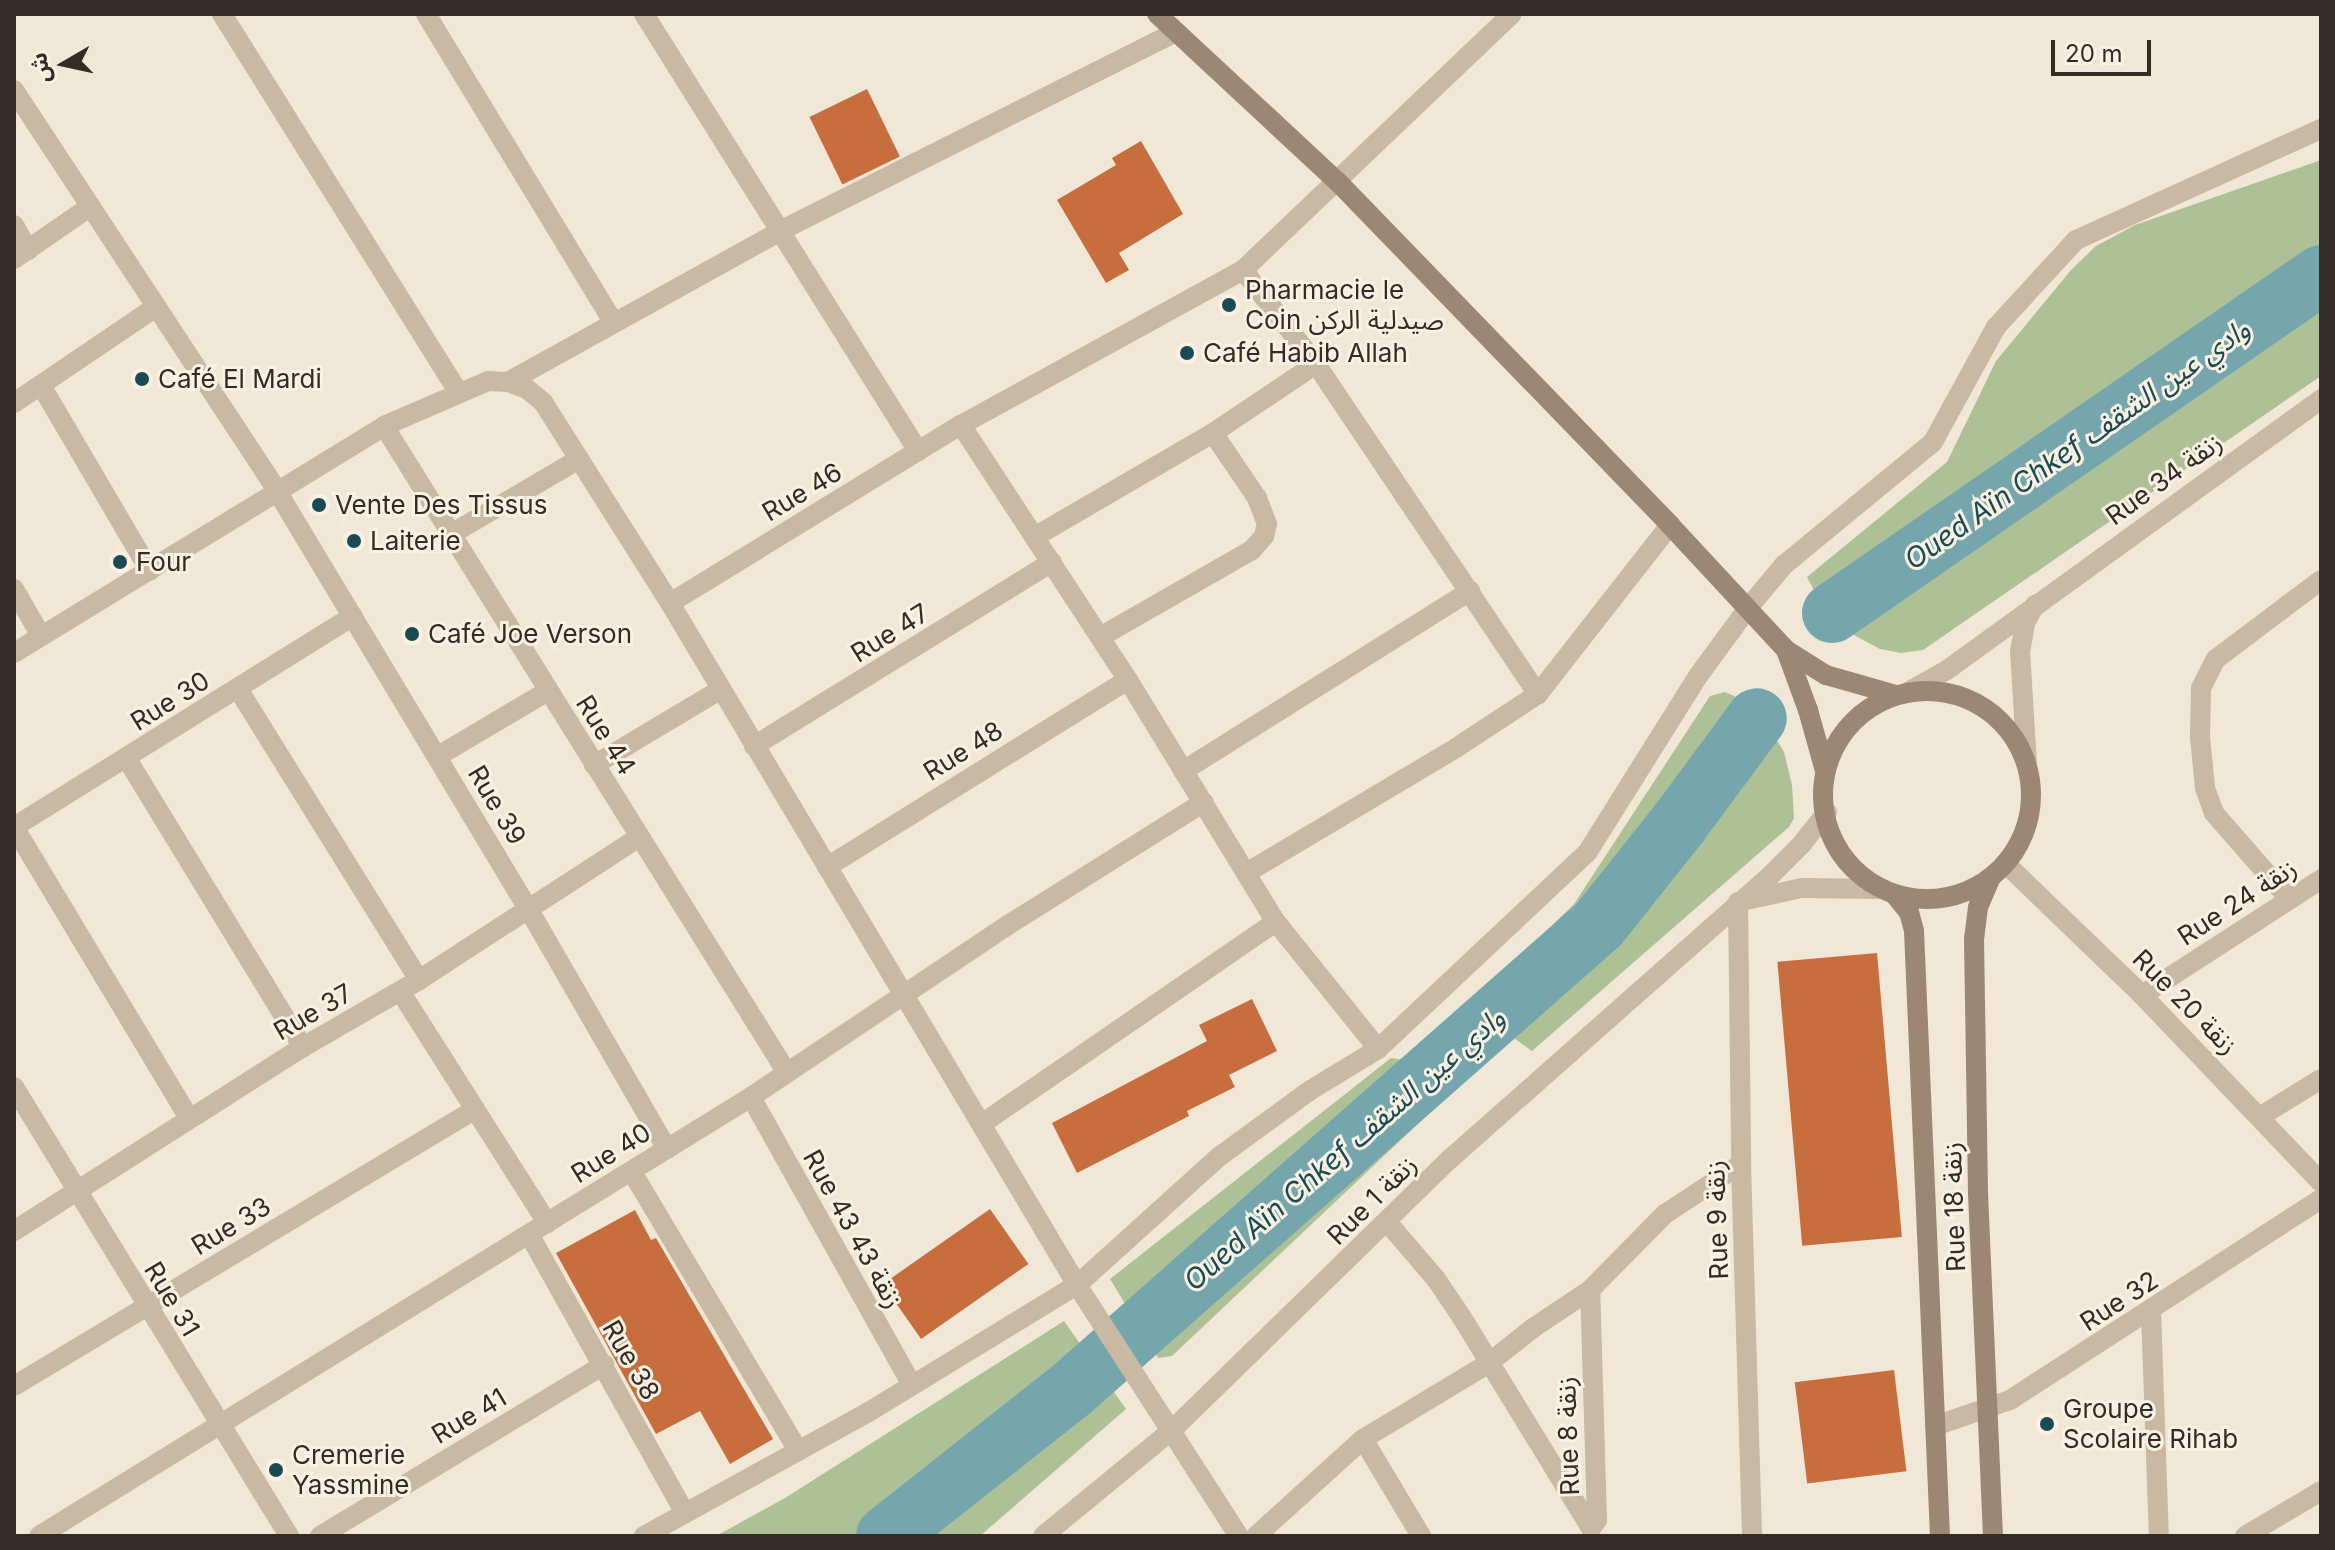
<!DOCTYPE html>
<meta charset="utf-8">
<style>
body{margin:0}
#map{position:relative;width:2335px;height:1550px;overflow:hidden;background:#f1e7d6;font-family:Inter,"Noto Sans Arabic",sans-serif}
div>[style]{position:absolute}
.green>*{inset:0;background:#aec096}
.river>*{height:60px;margin:-30px;padding:0 30px;transform-origin:30px;border-radius:30px;background:#75a6ae}
.building>*{inset:0;background:#c86d3d;transform-origin:0 0}
.street>*{height:20px;margin:-10px;padding:0 10px;transform-origin:10px;border-radius:10px;background:#c9b8a2}
.secondary>*{height:20px;margin:-10px;padding:0 10px;transform-origin:10px;border-radius:10px;background:#9c8774}
.secondary>.ring{margin:-10px;padding:0;box-sizing:content-box;background:none;border:20px solid #9c8774;border-radius:50%}
.dots>*{width:22px;height:22px;translate:-50% -50%;box-sizing:border-box;border:4px solid #f9f1e2;border-radius:50%}
span{translate:-50% -50%;white-space:nowrap;text-align:center;line-height:1.15;-webkit-text-stroke:6px #f9f1e2;paint-order:stroke}
.poi-label{font-size:26px;color:#332b25}
.left{translate:0 -50%;text-align:left}
.street-label{font-size:26px;color:#332b25}
.water-label{font-size:28px;color:#1a4b55;font-style:italic}
.frame{position:absolute;inset:0;border:16px solid #332b25;pointer-events:none}
.north{position:absolute;left:24px;top:24px;width:80px;height:80px;-webkit-text-stroke:6px #f9f1e2;paint-order:stroke;rotate:261deg;font-size:22px;font-weight:700;line-height:32px;text-align:center;color:#332b25}
.north::after{content:'';display:block;margin:auto;width:28px;height:36px;background:#332b25;clip-path:polygon(50% 0,100% 100%,50% 72%,0 100%)}
.scale{position:absolute;left:2051px;top:40px;width:100px;height:36px;box-sizing:border-box;border:4px solid #332b25;border-top:0;padding-left:10px;font-size:24px;line-height:28px;white-space:nowrap;color:#332b25;-webkit-text-stroke:6px #f9f1e2;paint-order:stroke}
</style>
<div id="map">
<div class="green">
<div style="clip-path:polygon(2321px 160px,2321px 376px,1923px 650px,1901px 653px,1880px 649px,1854px 635px,1817px 596px,1807px 577px,1947px 462px,1996px 361px,2071px 270px,2096px 246px,2135px 225px)"></div>
<div style="clip-path:polygon(1725px 692px,1741px 699px,1769px 727px,1784px 752px,1792px 785px,1794px 818px,1789px 827px,1532px 1051px,1511px 1036px,1172px 1356px,1158px 1358px,1110px 1279px,1391px 1058px,1412px 1061px,1574px 904px,1710px 696px)"></div>
<div style="clip-path:polygon(1064px 1321px,1126px 1409px,980px 1536px,716px 1536px,785px 1498px)"></div>
</div>
<div class="river">
<div style="left:1832px;top:613px;width:594px;rotate:-34.65deg"></div>
<div style="left:886px;top:1536px;width:236px;rotate:-38.3deg"></div>
<div style="left:1071px;top:1390px;width:704px;rotate:-41.43deg"></div>
<div style="left:1599px;top:924px;width:130px;rotate:-51.5deg"></div>
<div style="left:1680px;top:822px;width:129px;rotate:-53.5deg"></div>
</div>
<div class="building">
<div style="left:867px;top:89px;width:75px;height:64px;rotate:64deg"></div>
<div style="clip-path:polygon(1141px 141px,1183px 214px,1119px 253px,1129px 270px,1106px 283px,1057px 200px,1116px 165px,1112px 158px)"></div>
<div style="left:1877px;top:953px;width:285px;height:100px;rotate:85deg"></div>
<div style="clip-path:polygon(1252px 999px,1277px 1051px,1229px 1075px,1235px 1087px,1187px 1111px,1189px 1116px,1077px 1173px,1052px 1123px,1207px 1041px,1199px 1025px)"></div>
<div style="left:990px;top:1209px;width:67px;height:131px;rotate:55deg"></div>
<div style="clip-path:polygon(635px 1210px,651px 1240px,656px 1238px,773px 1439px,730px 1464px,700px 1411px,656px 1434px,556px 1253px)"></div>
<div style="left:1894px;top:1370px;width:102px;height:100px;rotate:83deg"></div>
</div>
<div class="street">
<div style="left:222px;top:14px;width:446px;rotate:58deg"></div>
<div style="left:426px;top:14px;width:359px;rotate:58.7deg"></div>
<div style="left:644px;top:14px;width:516px;rotate:57.91deg"></div>
<div style="left:14px;top:90px;width:480px;rotate:56.7deg"></div>
<div style="left:277px;top:491px;width:489px;rotate:59deg"></div>
<div style="left:529px;top:910px;width:276px;rotate:60deg"></div>
<div style="left:14px;top:225px;width:29px;rotate:61deg"></div>
<div style="left:14px;top:259px;width:93px;rotate:-34.5deg"></div>
<div style="left:1243px;top:270px;width:371px;rotate:-43.6deg"></div>
<div style="left:508px;top:382px;width:311px;rotate:-29deg"></div>
<div style="left:780px;top:231px;width:443px;rotate:-26.7deg"></div>
<div style="left:42px;top:387px;width:213px;rotate:59.6deg"></div>
<div style="left:14px;top:403px;width:171px;rotate:-34.1deg"></div>
<div style="left:961px;top:425px;width:305px;rotate:56.8deg"></div>
<div style="left:1128px;top:680px;width:284px;rotate:58.6deg"></div>
<div style="left:1276px;top:922px;width:163px;rotate:51.2deg"></div>
<div style="left:384px;top:426px;width:760px;rotate:58.07deg"></div>
<div style="left:453px;top:533px;width:146px;rotate:-30.4deg"></div>
<div style="left:1036px;top:536px;width:205px;rotate:-30.2deg"></div>
<div style="left:1213px;top:433px;width:124px;rotate:-33.8deg"></div>
<div style="left:14px;top:589px;width:54px;rotate:60.1deg"></div>
<div style="left:670px;top:603px;width:341px;rotate:-31.5deg"></div>
<div style="left:961px;top:425px;width:322px;rotate:-28.8deg"></div>
<div style="left:1243px;top:270px;width:119px;rotate:52.2deg"></div>
<div style="left:1316px;top:364px;width:398px;rotate:56.1deg"></div>
<div style="left:1538px;top:694px;width:98px;rotate:146.6deg"></div>
<div style="left:1456px;top:748px;width:244px;rotate:149.2deg"></div>
<div style="left:1100px;top:637px;width:175px;rotate:-29.8deg"></div>
<div style="left:1252px;top:550px;width:18px;rotate:-49deg"></div>
<div style="left:1264px;top:536px;width:12px;rotate:-76deg"></div>
<div style="left:1267px;top:524px;width:28px;rotate:-111deg"></div>
<div style="left:1257px;top:498px;width:78px;rotate:-124.1deg"></div>
<div style="left:14px;top:653px;width:434px;rotate:-31.5deg"></div>
<div style="left:384px;top:426px;width:113px;rotate:-23.4deg"></div>
<div style="left:488px;top:381px;width:20px;rotate:3deg"></div>
<div style="left:508px;top:382px;width:20px;rotate:20deg"></div>
<div style="left:527px;top:389px;width:21px;rotate:39deg"></div>
<div style="left:543px;top:402px;width:238px;rotate:57.7deg"></div>
<div style="left:670px;top:603px;width:794px;rotate:59.17deg"></div>
<div style="left:1077px;top:1285px;width:299px;rotate:57.2deg"></div>
<div style="left:238px;top:689px;width:343px;rotate:58.1deg"></div>
<div style="left:1908px;top:692px;width:45px;rotate:-29.4deg"></div>
<div style="left:1947px;top:670px;width:462px;rotate:-35.9deg"></div>
<div style="left:1538px;top:694px;width:214px;rotate:-52deg"></div>
<div style="left:754px;top:746px;width:350px;rotate:-31.7deg"></div>
<div style="left:438px;top:756px;width:128px;rotate:-30.6deg"></div>
<div style="left:127px;top:759px;width:338px;rotate:58.6deg"></div>
<div style="left:594px;top:765px;width:147px;rotate:-30.8deg"></div>
<div style="left:2027px;top:765px;width:113px;rotate:-93.5deg"></div>
<div style="left:2020px;top:652px;width:29px;rotate:-80deg"></div>
<div style="left:2025px;top:623px;width:21px;rotate:-61deg"></div>
<div style="left:1183px;top:771px;width:339px;rotate:-32.1deg"></div>
<div style="left:2006px;top:864px;width:189px;rotate:43.9deg"></div>
<div style="left:2142px;top:995px;width:259px;rotate:46.3deg"></div>
<div style="left:827px;top:867px;width:354px;rotate:-31.9deg"></div>
<div style="left:2289px;top:899px;width:114px;rotate:-131.1deg"></div>
<div style="left:2214px;top:813px;width:27px;rotate:-110deg"></div>
<div style="left:2205px;top:788px;width:51px;rotate:-95.6deg"></div>
<div style="left:2200px;top:737px;width:49px;rotate:-88.8deg"></div>
<div style="left:2201px;top:688px;width:33px;rotate:-63deg"></div>
<div style="left:2216px;top:659px;width:131px;rotate:-37deg"></div>
<div style="left:1746px;top:900px;width:57px;rotate:-12.1deg"></div>
<div style="left:1802px;top:888px;width:77px;rotate:0.7deg"></div>
<div style="left:1738px;top:902px;width:262px;rotate:89.3deg"></div>
<div style="left:1741px;top:1164px;width:372px;rotate:88.3deg"></div>
<div style="left:400px;top:991px;width:275px;rotate:57.6deg"></div>
<div style="left:2142px;top:995px;width:213px;rotate:-32.9deg"></div>
<div style="left:14px;top:1087px;width:527px;rotate:58.51deg"></div>
<div style="left:751px;top:1097px;width:330px;rotate:60.8deg"></div>
<div style="left:2261px;top:1116px;width:70px;rotate:-31.7deg"></div>
<div style="left:189px;top:1118px;width:340px;rotate:-121deg"></div>
<div style="left:14px;top:827px;width:399px;rotate:-31.9deg"></div>
<div style="left:983px;top:1123px;width:355px;rotate:-34.5deg"></div>
<div style="left:632px;top:1172px;width:325px;rotate:59.2deg"></div>
<div style="left:1388px;top:1223px;width:74px;rotate:49.4deg"></div>
<div style="left:1436px;top:1279px;width:45px;rotate:56deg"></div>
<div style="left:1461px;top:1316px;width:249px;rotate:58.5deg"></div>
<div style="left:1591px;top:1528px;width:10px;rotate:-53deg"></div>
<div style="left:1597px;top:1520px;width:230px;rotate:-91.7deg"></div>
<div style="left:14px;top:1231px;width:343px;rotate:-32.5deg"></div>
<div style="left:303px;top:1047px;width:134px;rotate:-30deg"></div>
<div style="left:419px;top:980px;width:262px;rotate:-33deg"></div>
<div style="left:529px;top:1234px;width:320px;rotate:60.8deg"></div>
<div style="left:2151px;top:1311px;width:225px;rotate:88deg"></div>
<div style="left:14px;top:1386px;width:536px;rotate:-30.96deg"></div>
<div style="left:1935px;top:1426px;width:79px;rotate:-19.1deg"></div>
<div style="left:2010px;top:1400px;width:370px;rotate:-32.9deg"></div>
<div style="left:1363px;top:1439px;width:113px;rotate:59.1deg"></div>
<div style="left:39px;top:1536px;width:836px;rotate:-31.66deg"></div>
<div style="left:751px;top:1097px;width:309px;rotate:-33.8deg"></div>
<div style="left:1008px;top:925px;width:231px;rotate:-32.1deg"></div>
<div style="left:320px;top:1536px;width:332px;rotate:-31.1deg"></div>
<div style="left:644px;top:1536px;width:255px;rotate:-28.9deg"></div>
<div style="left:867px;top:1413px;width:246px;rotate:-31.4deg"></div>
<div style="left:1077px;top:1285px;width:193px;rotate:-42.1deg"></div>
<div style="left:1220px;top:1156px;width:110px;rotate:-36.1deg"></div>
<div style="left:1309px;top:1091px;width:81px;rotate:-31.3deg"></div>
<div style="left:1378px;top:1049px;width:287px;rotate:-43.2deg"></div>
<div style="left:1587px;top:853px;width:209px;rotate:-57.9deg"></div>
<div style="left:1698px;top:676px;width:84px;rotate:-53.7deg"></div>
<div style="left:1748px;top:608px;width:56px;rotate:-50.1deg"></div>
<div style="left:1784px;top:565px;width:193px;rotate:-39.5deg"></div>
<div style="left:1933px;top:442px;width:131px;rotate:-61.3deg"></div>
<div style="left:1996px;top:327px;width:118px;rotate:-47.4deg"></div>
<div style="left:2076px;top:240px;width:269px;rotate:-24.4deg"></div>
<div style="left:1043px;top:1536px;width:166px;rotate:-39.4deg"></div>
<div style="left:1171px;top:1431px;width:390px;rotate:-44.3deg"></div>
<div style="left:1450px;top:1159px;width:429px;rotate:-41.5deg"></div>
<div style="left:1771px;top:875px;width:42px;rotate:-45deg"></div>
<div style="left:1801px;top:845px;width:42px;rotate:-51.8deg"></div>
<div style="left:1256px;top:1536px;width:144px;rotate:-42.2deg"></div>
<div style="left:1363px;top:1439px;width:147px;rotate:-31.1deg"></div>
<div style="left:1489px;top:1363px;width:56px;rotate:-38.5deg"></div>
<div style="left:1533px;top:1328px;width:69px;rotate:-33.7deg"></div>
<div style="left:1590px;top:1290px;width:107px;rotate:-45.4deg"></div>
<div style="left:1665px;top:1214px;width:91px;rotate:-33.3deg"></div>
<div style="left:2245px;top:1536px;width:88px;rotate:-30.6deg"></div>
</div>
<div class="secondary">
<div style="left:1157px;top:14px;width:246px;rotate:42.9deg"></div>
<div style="left:1337px;top:181px;width:479px;rotate:45.9deg"></div>
<div style="left:1670px;top:525px;width:171px;rotate:47.1deg"></div>
<div style="left:1786px;top:650px;width:47px;rotate:32deg"></div>
<div style="left:1826px;top:675px;width:73px;rotate:15.9deg"></div>
<div style="left:1786px;top:650px;width:64px;rotate:69.9deg"></div>
<div style="left:1808px;top:710px;width:63px;rotate:74.4deg"></div>
<div class="ring" style="left:1823px;top:691px;width:188px;height:188px"></div>
<div style="left:1990px;top:879px;width:30px;rotate:113deg"></div>
<div style="left:1978px;top:907px;width:31px;rotate:97deg"></div>
<div style="left:1974px;top:938px;width:255px;rotate:89.1deg"></div>
<div style="left:1978px;top:1193px;width:343px;rotate:87.5deg"></div>
<div style="left:1895px;top:895px;width:22px;rotate:51deg"></div>
<div style="left:1909px;top:912px;width:20px;rotate:75deg"></div>
<div style="left:1914px;top:931px;width:606px;rotate:87.54deg"></div>
</div>
<div class="dots">
<div style="left:1229px;top:305px;background:#1a4b55"></div>
<div style="left:1187px;top:353px;background:#1a4b55"></div>
<div style="left:142px;top:379px;background:#1a4b55"></div>
<div style="left:319px;top:505px;background:#1a4b55"></div>
<div style="left:354px;top:541px;background:#1a4b55"></div>
<div style="left:120px;top:562px;background:#1a4b55"></div>
<div style="left:412px;top:634px;background:#1a4b55"></div>
<div style="left:2047px;top:1424px;background:#1a4b55"></div>
<div style="left:276px;top:1470px;background:#1a4b55"></div>
</div>
<div class="poi-label">
<span class="left" style="left:1245px;top:305px">Pharmacie le<br>Coin صيدلية الركن</span>
<span class="left" style="left:1203px;top:353px">Café Habib Allah</span>
<span class="left" style="left:158px;top:379px">Café El Mardi</span>
<span class="left" style="left:335px;top:505px">Vente Des Tissus</span>
<span class="left" style="left:370px;top:541px">Laiterie</span>
<span class="left" style="left:136px;top:562px">Four</span>
<span class="left" style="left:428px;top:634px">Café Joe Verson</span>
<span class="left" style="left:2063px;top:1424px">Groupe<br>Scolaire Rihab</span>
<span class="left" style="left:292px;top:1470px">Cremerie<br>Yassmine</span>
</div>
<div class="street-label">
<span style="left:2164px;top:479px;rotate:-36deg">Rue 34 زنقة</span>
<span style="left:802px;top:492px;rotate:-31deg">Rue 46</span>
<span style="left:890px;top:633px;rotate:-32deg">Rue 47</span>
<span style="left:170px;top:701px;rotate:-32deg">Rue 30</span>
<span style="left:606px;top:735px;rotate:58deg">Rue 44</span>
<span style="left:963px;top:751px;rotate:-32deg">Rue 48</span>
<span style="left:497px;top:805px;rotate:59deg">Rue 39</span>
<span style="left:2237px;top:902px;rotate:-33deg">Rue 24 زنقة</span>
<span style="left:2185px;top:1002px;rotate:45deg">Rue 20 زنقة</span>
<span style="left:313px;top:1012px;rotate:-30deg">Rue 37</span>
<span style="left:611px;top:1153px;rotate:-32deg">Rue 40</span>
<span style="left:1372px;top:1200px;rotate:-45deg">Rue 1 زنقة</span>
<span style="left:1954px;top:1207px;rotate:-92deg">Rue 18 زنقة</span>
<span style="left:1717px;top:1220px;rotate:-92deg">Rue 9 زنقة</span>
<span style="left:231px;top:1226px;rotate:-31deg">Rue 33</span>
<span style="left:853px;top:1229px;rotate:61deg">Rue 43 زنقة 43</span>
<span style="left:172px;top:1299px;rotate:59deg">Rue 31</span>
<span style="left:2119px;top:1301px;rotate:-33deg">Rue 32</span>
<span style="left:631px;top:1360px;rotate:60deg">Rue 38</span>
<span style="left:469px;top:1416px;rotate:-31deg">Rue 41</span>
<span style="left:1568px;top:1436px;rotate:-92deg">Rue 8 زنقة</span>
</div>
<div class="water-label">
<span style="left:2077px;top:444px;rotate:-35deg">Oued Aïn Chkef وادي عين الشقف</span>
<span style="left:1344px;top:1149px;rotate:-41deg">Oued Aïn Chkef وادي عين الشقف</span>
</div>
<div class="frame"></div>
<div class="north">ش</div>
<div class="scale">20 m</div>
</div>
